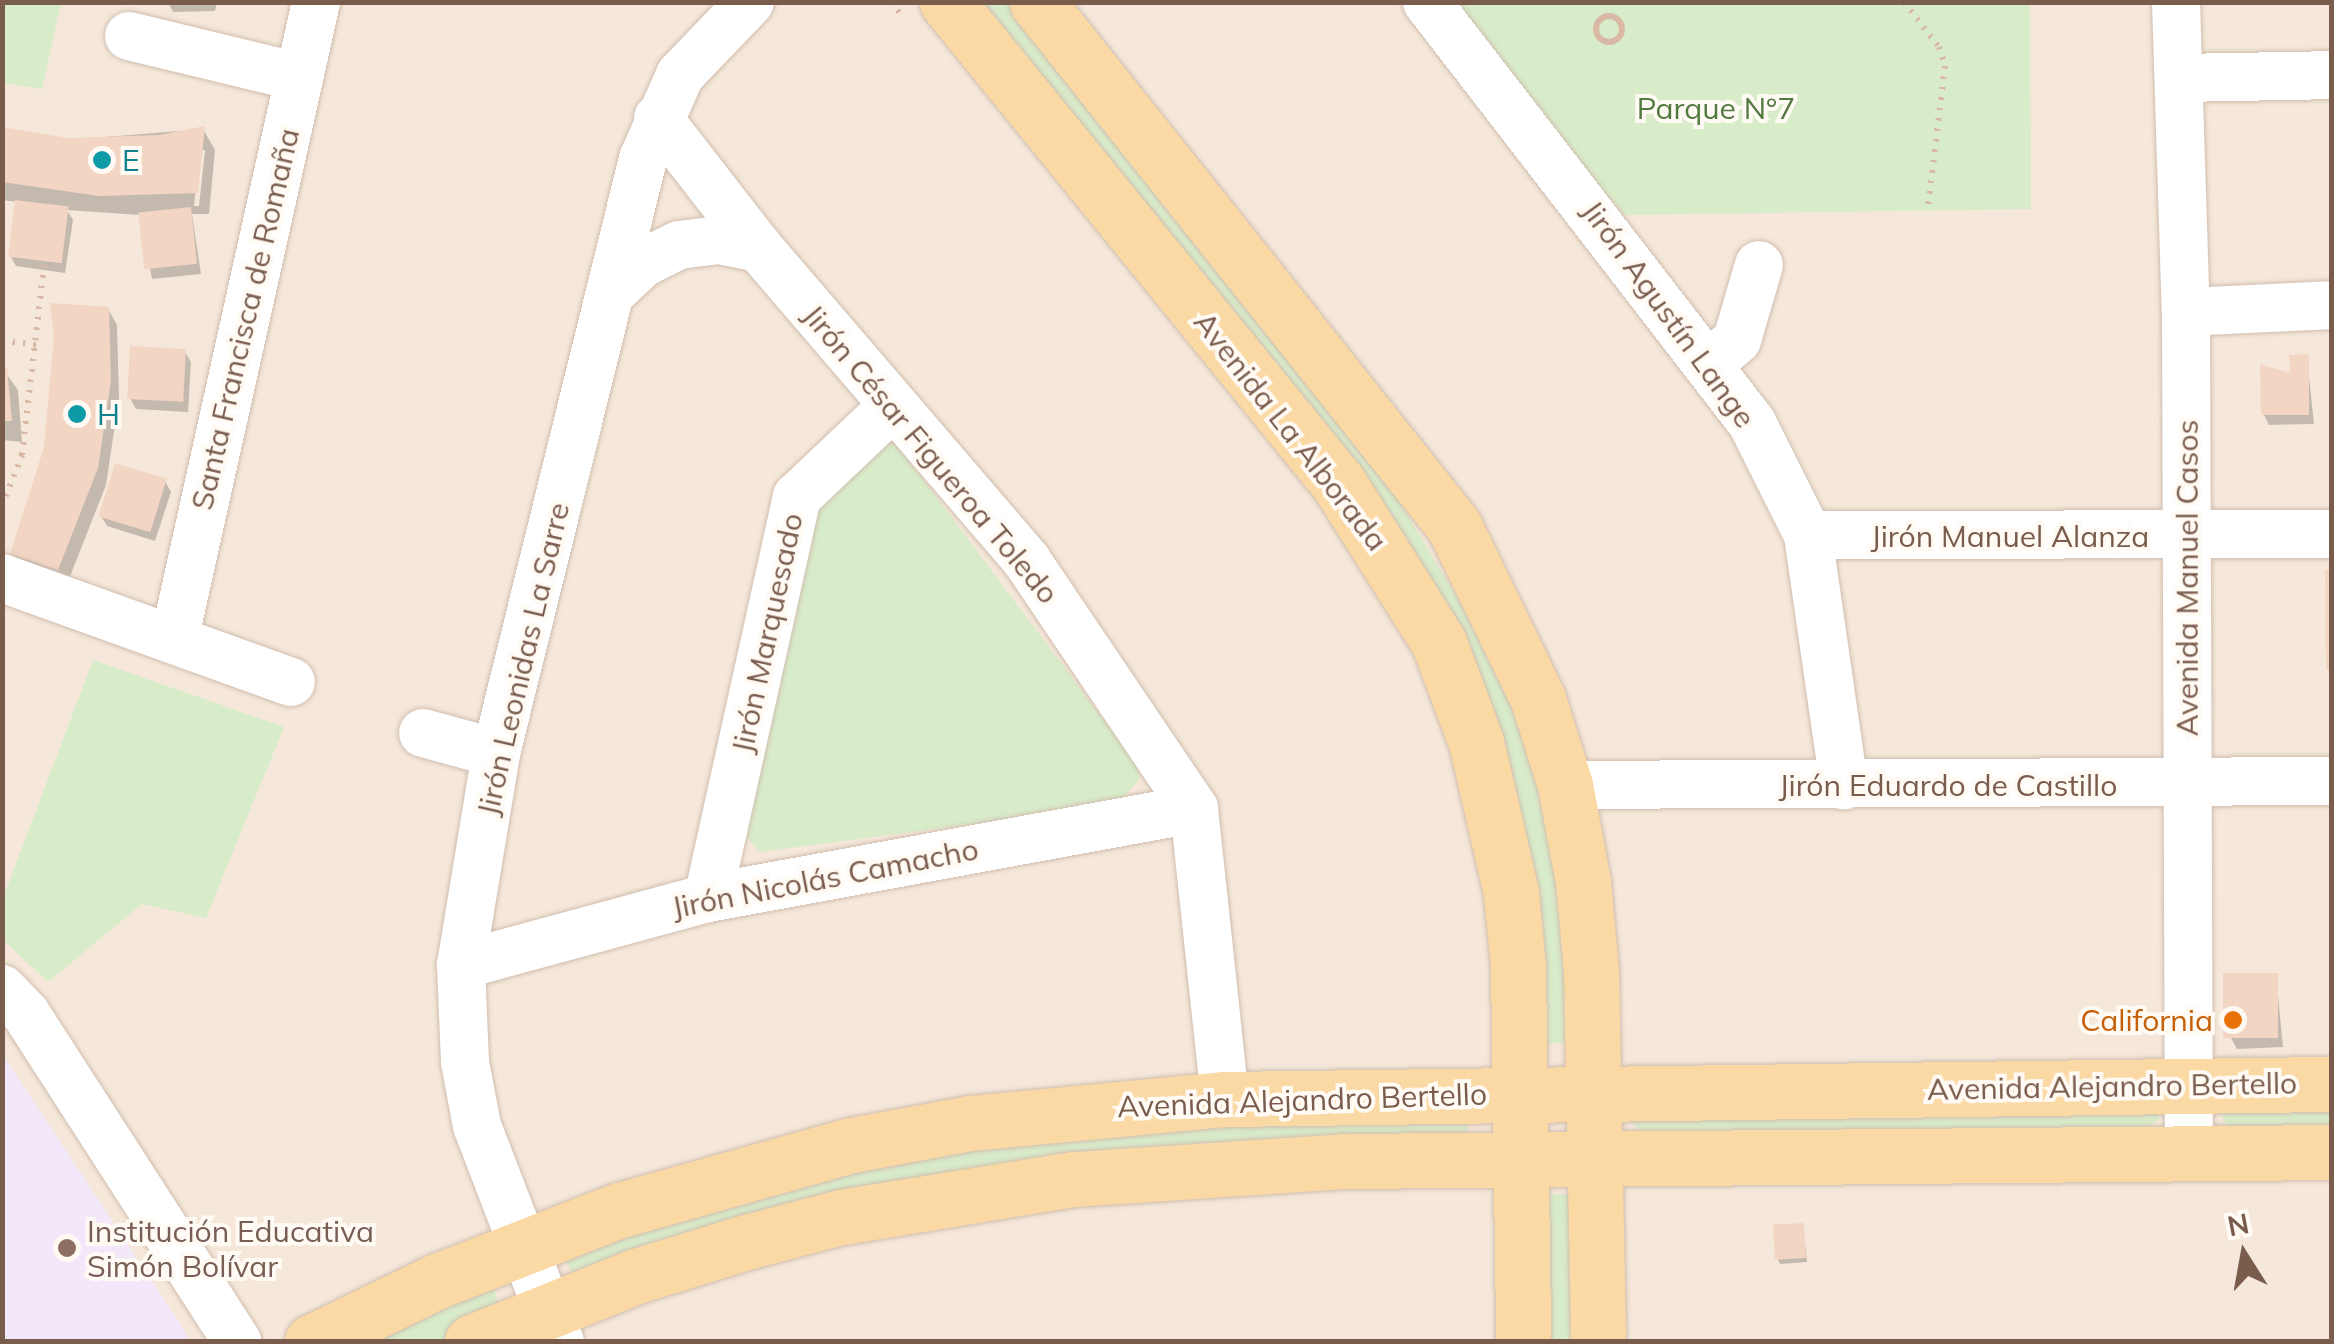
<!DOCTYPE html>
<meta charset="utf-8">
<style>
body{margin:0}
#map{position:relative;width:2334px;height:1344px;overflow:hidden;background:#fdf6ec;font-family:Mulish,sans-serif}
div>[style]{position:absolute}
.residential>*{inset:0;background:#f5e8da;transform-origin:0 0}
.education>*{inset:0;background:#f3e8fa}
.green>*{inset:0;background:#d8ecc9;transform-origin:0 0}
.shadow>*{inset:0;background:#0003}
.building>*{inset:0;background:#f3d5c3;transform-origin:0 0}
.path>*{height:6px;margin-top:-3px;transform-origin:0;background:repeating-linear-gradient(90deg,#d9b8a5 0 2.5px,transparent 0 10.5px)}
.path>.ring{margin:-3px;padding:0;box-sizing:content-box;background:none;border:6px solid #d9b8a5;border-radius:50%}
.roads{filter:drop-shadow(0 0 2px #d1beb0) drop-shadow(0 0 2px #d1beb0)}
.minor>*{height:48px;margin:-24px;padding:0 24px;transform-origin:24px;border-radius:24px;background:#fff}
.major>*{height:55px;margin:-27.5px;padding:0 27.5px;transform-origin:27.5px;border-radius:27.5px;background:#fbd9a5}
.dots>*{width:28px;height:28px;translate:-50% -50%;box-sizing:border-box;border:5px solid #fffaf3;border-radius:50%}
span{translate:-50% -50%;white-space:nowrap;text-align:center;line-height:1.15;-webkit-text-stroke:8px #fffaf3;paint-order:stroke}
.park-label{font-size:30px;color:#537a41}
.culture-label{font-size:30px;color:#0d838f}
.left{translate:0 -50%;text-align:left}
.street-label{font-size:30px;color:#7a5c4d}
.food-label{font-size:30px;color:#c56008}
.right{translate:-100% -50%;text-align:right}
.education-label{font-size:30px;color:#785e54}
.frame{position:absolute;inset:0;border:5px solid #7a5c4d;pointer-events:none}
.north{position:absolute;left:2194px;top:1204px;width:100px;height:100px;-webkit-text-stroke:8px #fffaf3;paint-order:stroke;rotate:349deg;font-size:28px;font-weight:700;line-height:40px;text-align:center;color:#7a5c4d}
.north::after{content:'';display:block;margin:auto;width:35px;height:45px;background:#7a5c4d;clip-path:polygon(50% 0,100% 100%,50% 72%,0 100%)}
</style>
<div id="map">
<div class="residential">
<div style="left:3px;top:3px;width:2328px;height:1339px"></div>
</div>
<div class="education">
<div style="clip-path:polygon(3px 1055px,186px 1333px,188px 1341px,3px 1341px)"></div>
</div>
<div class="green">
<div style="clip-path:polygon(1462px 2px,2030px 3px,2031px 209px,1625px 215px,1460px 28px)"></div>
<div style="clip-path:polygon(2px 3px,61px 3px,42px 89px,3px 83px)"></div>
<div style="clip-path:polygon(968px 3px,1023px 3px,1349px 419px,1518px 698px,1573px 951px,1569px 1041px,1546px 1045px,1509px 771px)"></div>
<div style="clip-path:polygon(889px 434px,1140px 768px,1139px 780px,1116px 805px,760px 852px,746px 836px,814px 498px)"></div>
<div style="clip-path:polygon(93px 660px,284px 727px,206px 918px,142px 904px,48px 982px,3px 940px,3px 898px)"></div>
<div style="clip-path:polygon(2331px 1088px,2331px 1133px,2233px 1133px,2223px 1119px,2220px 1100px)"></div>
<div style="clip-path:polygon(2158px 1103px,2159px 1119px,2143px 1131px,1650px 1140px,1633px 1124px,1634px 1109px)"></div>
<div style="clip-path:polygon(1469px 1107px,1467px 1146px,577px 1282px,563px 1256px,829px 1168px,992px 1140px)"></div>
<div style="left:1575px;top:1194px;width:147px;height:45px;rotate:89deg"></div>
<div style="clip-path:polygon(490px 1279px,502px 1312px,446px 1341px,356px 1342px)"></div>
</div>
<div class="shadow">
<div style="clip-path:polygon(168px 2px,217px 2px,215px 11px,173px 12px)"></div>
<div style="clip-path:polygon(evenodd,203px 129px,215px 150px,209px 214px,192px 214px,201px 274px,152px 279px,140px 215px,67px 210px,73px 220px,65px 273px,16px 266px,10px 255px,17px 202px,2px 200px,2px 130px,68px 140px,203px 129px,200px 150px,205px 150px,199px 206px,194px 206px,200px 150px)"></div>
<div style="clip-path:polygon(108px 309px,117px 325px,119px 398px,106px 485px,67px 584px,22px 570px,13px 554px)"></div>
<div style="clip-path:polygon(185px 352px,191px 362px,188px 412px,136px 409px,130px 398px)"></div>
<div style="clip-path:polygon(2307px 357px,2314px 424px,2269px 425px,2264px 415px)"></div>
<div style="clip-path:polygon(2px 368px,18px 390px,22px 442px,2px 440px)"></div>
<div style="clip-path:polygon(165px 481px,171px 492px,155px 541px,107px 526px,101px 516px)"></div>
<div style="clip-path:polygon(2276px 975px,2283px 1047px,2237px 1049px,2231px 1038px)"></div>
<div style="clip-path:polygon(1803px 1225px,1807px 1262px,1780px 1264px,1778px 1260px)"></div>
</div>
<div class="building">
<div style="clip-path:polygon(205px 126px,198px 193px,99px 196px,2px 182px,2px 127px,68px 138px,159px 135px)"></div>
<div style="left:15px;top:200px;width:54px;height:57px;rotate:7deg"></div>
<div style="left:191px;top:207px;width:57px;height:53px;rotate:84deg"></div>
<div style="clip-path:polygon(50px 303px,109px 307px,111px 381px,98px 468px,58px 570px,10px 554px,44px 447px,54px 335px)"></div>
<div style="left:130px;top:346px;width:56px;height:53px;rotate:3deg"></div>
<div style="clip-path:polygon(2309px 354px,2309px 415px,2261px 415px,2260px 364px,2290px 373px,2289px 355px)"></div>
<div style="clip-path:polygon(2px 366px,7px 367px,12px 421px,2px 421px)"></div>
<div style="left:115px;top:463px;width:54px;height:56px;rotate:17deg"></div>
<div style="clip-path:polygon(2325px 570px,2332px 570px,2332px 670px,2326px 670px)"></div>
<div style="left:2278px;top:973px;width:65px;height:55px;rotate:90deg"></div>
<div style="left:1804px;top:1223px;width:35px;height:31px;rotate:87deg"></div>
</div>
<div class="path">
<div style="left:891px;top:2px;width:18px;rotate:52deg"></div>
<div style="left:1904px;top:2px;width:57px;rotate:52.1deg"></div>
<div style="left:1939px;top:47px;width:20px;rotate:72deg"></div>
<div style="left:1945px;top:66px;width:142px;rotate:96.9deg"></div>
<div class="ring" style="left:1596px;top:16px;width:20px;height:20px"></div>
<div style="left:2px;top:341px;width:37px;rotate:6deg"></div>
<div style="left:2px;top:506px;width:55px;rotate:-68.6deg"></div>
<div style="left:22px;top:455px;width:192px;rotate:-83.4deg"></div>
</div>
<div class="roads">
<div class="minor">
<div style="left:1427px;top:2px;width:532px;rotate:52.33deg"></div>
<div style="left:1752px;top:423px;width:125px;rotate:63.4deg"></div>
<div style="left:1808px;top:535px;width:253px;rotate:81.8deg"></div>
<div style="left:2176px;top:2px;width:310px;rotate:88.2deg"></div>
<div style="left:2186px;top:312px;width:841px;rotate:89.8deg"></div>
<div style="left:129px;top:36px;width:175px;rotate:13.6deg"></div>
<div style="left:2181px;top:78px;width:151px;rotate:-1.1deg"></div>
<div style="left:658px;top:118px;width:165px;rotate:52.2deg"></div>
<div style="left:759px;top:248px;width:412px;rotate:49.4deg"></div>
<div style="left:1027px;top:561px;width:299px;rotate:56deg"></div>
<div style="left:1194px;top:809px;width:292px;rotate:83.9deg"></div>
<div style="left:613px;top:291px;width:41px;rotate:-43deg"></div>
<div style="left:643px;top:263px;width:40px;rotate:-26.6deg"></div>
<div style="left:679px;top:245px;width:40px;rotate:-7.1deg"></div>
<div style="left:719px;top:240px;width:41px;rotate:11.3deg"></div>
<div style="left:2186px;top:312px;width:146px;rotate:-2.7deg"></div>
<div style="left:1708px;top:365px;width:38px;rotate:-41deg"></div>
<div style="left:1737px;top:340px;width:78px;rotate:-73.7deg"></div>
<div style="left:1808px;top:535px;width:524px;rotate:-0.11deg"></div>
<div style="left:2px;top:578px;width:307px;rotate:19.8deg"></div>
<div style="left:175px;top:636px;width:649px;rotate:-77.46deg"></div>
<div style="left:423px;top:733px;width:76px;rotate:15.3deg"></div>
<div style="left:1565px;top:785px;width:767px;rotate:-0.3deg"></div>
<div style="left:708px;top:898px;width:411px;rotate:-77.5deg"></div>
<div style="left:797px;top:497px;width:132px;rotate:-43.5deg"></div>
<div style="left:461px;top:965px;width:256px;rotate:-15.2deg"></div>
<div style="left:708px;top:898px;width:494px;rotate:-10.4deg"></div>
<div style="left:2px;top:989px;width:35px;rotate:46deg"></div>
<div style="left:26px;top:1014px;width:390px;rotate:57.2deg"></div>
<div style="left:560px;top:1342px;width:231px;rotate:-111deg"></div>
<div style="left:477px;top:1126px;width:65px;rotate:-100.6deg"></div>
<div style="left:465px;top:1062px;width:97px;rotate:-92.4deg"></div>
<div style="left:461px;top:965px;width:215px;rotate:-80.6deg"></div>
<div style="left:496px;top:753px;width:612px;rotate:-76.1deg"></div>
<div style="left:643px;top:159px;width:92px;rotate:-66.2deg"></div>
<div style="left:680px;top:75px;width:101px;rotate:-46.2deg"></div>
</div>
<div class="major">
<div style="left:947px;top:2px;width:621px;rotate:50.88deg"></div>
<div style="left:1339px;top:484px;width:188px;rotate:57.8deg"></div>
<div style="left:1439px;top:643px;width:106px;rotate:69.5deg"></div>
<div style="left:1476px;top:742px;width:155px;rotate:76.9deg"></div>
<div style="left:1511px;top:893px;width:73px;rotate:84.5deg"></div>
<div style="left:1518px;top:966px;width:376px;rotate:89.2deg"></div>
<div style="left:1037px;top:2px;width:670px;rotate:51.49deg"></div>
<div style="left:1454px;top:526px;width:192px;rotate:64.1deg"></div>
<div style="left:1538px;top:699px;width:90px;rotate:72.6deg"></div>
<div style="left:1565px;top:785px;width:99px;rotate:79.5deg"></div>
<div style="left:1583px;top:882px;width:88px;rotate:84.8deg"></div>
<div style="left:1591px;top:970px;width:372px;rotate:88.9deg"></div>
<div style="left:312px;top:1342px;width:137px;rotate:-26deg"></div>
<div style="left:435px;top:1282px;width:199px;rotate:-21.3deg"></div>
<div style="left:620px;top:1210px;width:241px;rotate:-15.7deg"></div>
<div style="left:852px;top:1145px;width:120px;rotate:-10.6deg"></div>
<div style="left:970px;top:1123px;width:256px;rotate:-5.4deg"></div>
<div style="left:1225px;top:1099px;width:1107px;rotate:-0.78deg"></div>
<div style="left:472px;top:1342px;width:177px;rotate:-21.9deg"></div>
<div style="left:636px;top:1276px;width:119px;rotate:-17.1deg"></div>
<div style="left:750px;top:1241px;width:94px;rotate:-14.8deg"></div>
<div style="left:841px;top:1217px;width:236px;rotate:-9.3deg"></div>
<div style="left:1074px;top:1179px;width:273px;rotate:-3.8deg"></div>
<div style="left:1346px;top:1161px;width:986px;rotate:-0.52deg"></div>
</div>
</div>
<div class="dots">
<div style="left:102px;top:160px;background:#0f9aa8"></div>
<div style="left:77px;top:414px;background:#0f9aa8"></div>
<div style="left:2233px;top:1020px;background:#e8710a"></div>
<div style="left:67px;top:1248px;background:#8d6e63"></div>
</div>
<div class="park-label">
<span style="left:1716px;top:108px">Parque N°7</span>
</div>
<div class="culture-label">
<span class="left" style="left:122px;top:160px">E</span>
<span class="left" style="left:97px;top:414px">H</span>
</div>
<div class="street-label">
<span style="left:1669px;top:314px;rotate:54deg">Jirón Agustín Lange</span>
<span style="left:245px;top:319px;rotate:-77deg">Santa Francisca de Romaña</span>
<span style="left:1291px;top:431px;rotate:52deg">Avenida La Alborada</span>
<span style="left:931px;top:454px;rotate:50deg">Jirón César Figueroa Toledo</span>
<span style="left:2010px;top:536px">Jirón Manuel Alanza</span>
<span style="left:2187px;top:578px;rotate:-90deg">Avenida Manuel Casos</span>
<span style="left:767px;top:633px;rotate:-78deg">Jirón Marquesado</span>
<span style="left:523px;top:659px;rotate:-77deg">Jirón Leonidas La Sarre</span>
<span style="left:1948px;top:785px">Jirón Eduardo de Castillo</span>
<span style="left:825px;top:878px;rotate:-11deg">Jirón Nicolás Camacho</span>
<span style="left:2112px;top:1086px;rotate:-1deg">Avenida Alejandro Bertello</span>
<span style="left:1302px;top:1100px;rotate:-2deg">Avenida Alejandro Bertello</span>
</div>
<div class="food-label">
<span class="right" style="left:2213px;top:1020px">California</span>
</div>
<div class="education-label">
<span class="left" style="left:87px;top:1248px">Institución Educativa<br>Simón Bolívar</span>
</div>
<div class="frame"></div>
<div class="north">N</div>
</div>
